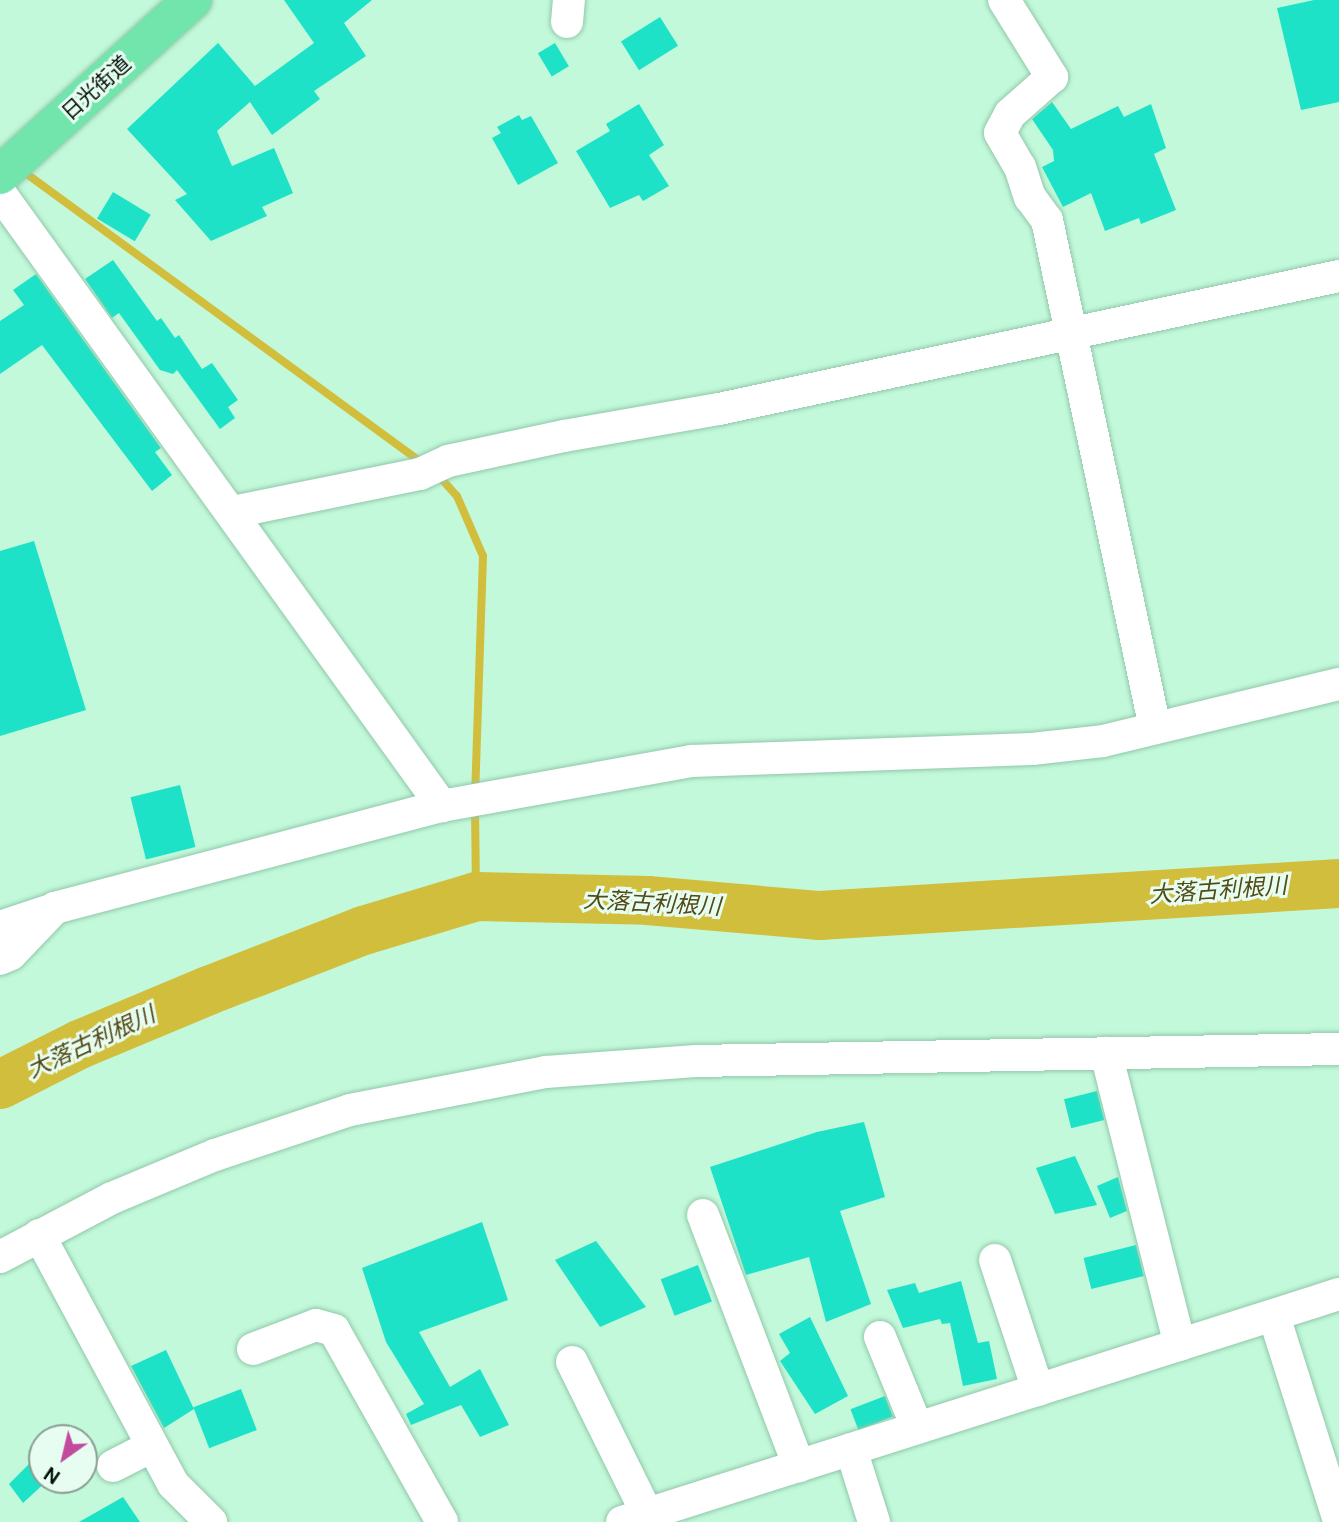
<!DOCTYPE html>
<meta charset="utf-8">
<style>
body{margin:0}
#map{position:relative;width:1339px;height:1522px;overflow:hidden;background:#c2f9da;font-family:"DM Sans","Noto Sans JP",sans-serif}
div>[style]{position:absolute}
.stream>*{height:8px;margin:-4px;padding:0 4px;transform-origin:4px;border-radius:4px;background:#d2be3d}
.river>*{height:49px;margin:-24.5px;padding:0 24.5px;transform-origin:24.5px;border-radius:24.5px;background:#d2be3d}
.building>*{inset:0;background:#1ee2c7;transform-origin:0 0}
.roads{filter:drop-shadow(0 0 2px #92c7aa) drop-shadow(0 0 2px #92c7aa)}
.minor>*{height:32px;margin:-16px;padding:0 16px;transform-origin:16px;border-radius:16px;background:#fff}
.highway>*{height:38px;margin:-19px;padding:0 19px;transform-origin:19px;border-radius:19px;background:#71e5ac}
span{translate:-50% -50%;white-space:nowrap;text-align:center;line-height:1.15;-webkit-text-stroke:6px #e8fdf1;paint-order:stroke}
.street-label{font-size:21px;color:#000f06}
.water-label{font-size:23px;color:#524a17;font-style:italic}
.north{position:absolute;left:28px;top:1424px;width:70px;height:70px;box-sizing:border-box;background:#e8fdf1;border:2px solid #8b9e93;border-radius:50%;rotate:214deg;font-size:19px;font-weight:700;line-height:28px;text-align:center;color:#000f06}
.north::after{content:'';display:block;margin:auto;width:24px;height:32px;background:#c24ba0;clip-path:polygon(50% 0,100% 100%,50% 72%,0 100%)}
</style>
<div id="map">
<div class="stream">
<div style="left:20px;top:169px;width:502px;rotate:36.16deg"></div>
<div style="left:438px;top:475px;width:28px;rotate:48deg"></div>
<div style="left:457px;top:496px;width:65px;rotate:66.6deg"></div>
<div style="left:483px;top:556px;width:236px;rotate:91.9deg"></div>
<div style="left:475px;top:808px;width:88px;rotate:89.3deg"></div>
</div>
<div class="river">
<div style="left:0;top:1084px;width:89px;rotate:-26.9deg"></div>
<div style="left:79px;top:1044px;width:140px;rotate:-22.7deg"></div>
<div style="left:208px;top:990px;width:166px;rotate:-21.2deg"></div>
<div style="left:363px;top:930px;width:118px;rotate:-16.7deg"></div>
<div style="left:476px;top:896px;width:171px;rotate:1.3deg"></div>
<div style="left:647px;top:900px;width:173px;rotate:5deg"></div>
<div style="left:819px;top:915px;width:521px;rotate:-3.52deg"></div>
</div>
<div class="building">
<div style="clip-path:polygon(284px 0,372px 0,344px 23px,366px 56px,314px 91px,320px 99px,272px 135px,250px 102px,217px 131px,232px 166px,274px 148px,293px 193px,262px 207px,267px 216px,211px 241px,175px 200px,187px 194px,127px 129px,218px 43px,255px 86px,314px 43px)"></div>
<div style="clip-path:polygon(1314px 0,1339px 0,1339px 102px,1301px 110px,1277px 8px)"></div>
<div style="left:660px;top:17px;width:34px;height:46px;rotate:58deg"></div>
<div style="left:555px;top:43px;width:27px;height:20px;rotate:59deg"></div>
<div style="clip-path:polygon(1052px 102px,1071px 129px,1118px 106px,1124px 117px,1151px 104px,1166px 148px,1154px 154px,1176px 210px,1141px 224px,1139px 218px,1105px 231px,1091px 193px,1063px 207px,1042px 167px,1054px 161px,1053px 150px,1032px 119px)"></div>
<div style="clip-path:polygon(639px 104px,664px 145px,649px 155px,669px 186px,643px 201px,639px 195px,610px 208px,576px 151px,610px 131px,606px 124px)"></div>
<div style="clip-path:polygon(519px 115px,522px 120px,531px 116px,558px 163px,518px 185px,492px 138px,501px 133px,497px 127px)"></div>
<div style="left:113px;top:192px;width:44px;height:31px;rotate:31deg"></div>
<div style="clip-path:polygon(113px 260px,157px 321px,161px 318px,175px 338px,179px 335px,202px 369px,212px 363px,238px 400px,228px 407px,235px 418px,220px 429px,177px 370px,173px 374px,160px 370px,119px 313px,112px 318px,85px 279px)"></div>
<div style="clip-path:polygon(36px 274px,161px 448px,155px 452px,172px 475px,152px 491px,42px 345px,0 374px,0 321px,24px 305px,13px 290px)"></div>
<div style="clip-path:polygon(34px 541px,86px 710px,0 736px,0 551px)"></div>
<div style="left:180px;top:785px;width:64px;height:51px;rotate:76deg"></div>
<div style="left:1097px;top:1091px;width:30px;height:34px;rotate:76deg"></div>
<div style="clip-path:polygon(864px 1122px,885px 1197px,840px 1211px,871px 1304px,826px 1322px,809px 1257px,746px 1275px,710px 1167px,817px 1132px)"></div>
<div style="clip-path:polygon(1075px 1156px,1097px 1205px,1055px 1214px,1036px 1168px)"></div>
<div style="clip-path:polygon(1118px 1177px,1127px 1211px,1110px 1218px,1097px 1186px)"></div>
<div style="clip-path:polygon(482px 1222px,508px 1300px,419px 1332px,450px 1387px,480px 1369px,509px 1425px,480px 1437px,461px 1405px,411px 1425px,406px 1414px,424px 1404px,386px 1342px,362px 1268px)"></div>
<div style="clip-path:polygon(596px 1241px,646px 1307px,600px 1327px,555px 1260px)"></div>
<div style="left:1136px;top:1245px;width:32px;height:54px;rotate:76deg"></div>
<div style="left:698px;top:1265px;width:39px;height:40px;rotate:69deg"></div>
<div style="clip-path:polygon(961px 1281px,978px 1343px,989px 1341px,997px 1379px,963px 1386px,950px 1323px,942px 1324px,940px 1319px,903px 1328px,887px 1290px,915px 1283px,919px 1293px)"></div>
<div style="clip-path:polygon(810px 1317px,848px 1396px,815px 1414px,780px 1361px,790px 1353px,779px 1334px)"></div>
<div style="clip-path:polygon(166px 1350px,194px 1409px,164px 1428px,131px 1366px)"></div>
<div style="left:241px;top:1389px;width:44px;height:51px;rotate:69deg"></div>
<div style="left:885px;top:1396px;width:22px;height:37px;rotate:69deg"></div>
<div style="clip-path:polygon(32px 1461px,42px 1472px,42px 1480px,48px 1480px,23px 1503px,9px 1484px)"></div>
<div style="clip-path:polygon(123px 1497px,140px 1522px,79px 1522px)"></div>
</div>
<div class="roads">
<div class="minor">
<div style="left:1004px;top:0;width:91px;rotate:58.1deg"></div>
<div style="left:1052px;top:77px;width:56px;rotate:138.6deg"></div>
<div style="left:1010px;top:114px;width:21px;rotate:118deg"></div>
<div style="left:1000px;top:133px;width:39px;rotate:60deg"></div>
<div style="left:1020px;top:167px;width:32px;rotate:72deg"></div>
<div style="left:1030px;top:197px;width:29px;rotate:54deg"></div>
<div style="left:1047px;top:220px;width:519px;rotate:78deg"></div>
<div style="left:567px;top:22px;width:22px;rotate:-85deg"></div>
<div style="left:0;top:193px;width:756px;rotate:54.21deg"></div>
<div style="left:233px;top:512px;width:191px;rotate:-11.5deg"></div>
<div style="left:420px;top:474px;width:31px;rotate:-25deg"></div>
<div style="left:448px;top:461px;width:119px;rotate:-12.2deg"></div>
<div style="left:564px;top:436px;width:157px;rotate:-9.9deg"></div>
<div style="left:719px;top:409px;width:634px;rotate:-12.11deg"></div>
<div style="left:0;top:927px;width:54px;rotate:-18.4deg"></div>
<div style="left:0;top:959px;width:12px;rotate:-24deg"></div>
<div style="left:11px;top:954px;width:64px;rotate:-46.3deg"></div>
<div style="left:55px;top:908px;width:400px;rotate:-14.8deg"></div>
<div style="left:442px;top:806px;width:253px;rotate:-10.2deg"></div>
<div style="left:691px;top:761px;width:341px;rotate:-2deg"></div>
<div style="left:1032px;top:749px;width:71px;rotate:-6.4deg"></div>
<div style="left:1103px;top:741px;width:243px;rotate:-13.6deg"></div>
<div style="left:1106px;top:1053px;width:301px;rotate:75.8deg"></div>
<div style="left:703px;top:1215px;width:269px;rotate:69.1deg"></div>
<div style="left:39px;top:1235px;width:283px;rotate:61.7deg"></div>
<div style="left:173px;top:1484px;width:54px;rotate:45deg"></div>
<div style="left:0;top:1257px;width:127px;rotate:-27.8deg"></div>
<div style="left:112px;top:1198px;width:112px;rotate:-22.7deg"></div>
<div style="left:215px;top:1155px;width:142px;rotate:-18.4deg"></div>
<div style="left:350px;top:1110px;width:200px;rotate:-11deg"></div>
<div style="left:546px;top:1072px;width:150px;rotate:-4.2deg"></div>
<div style="left:696px;top:1061px;width:643px;rotate:-1.07deg"></div>
<div style="left:995px;top:1260px;width:137px;rotate:71.7deg"></div>
<div style="left:1274px;top:1316px;width:215px;rotate:72.4deg"></div>
<div style="left:880px;top:1337px;width:97px;rotate:67.7deg"></div>
<div style="left:253px;top:1349px;width:67px;rotate:-20.9deg"></div>
<div style="left:316px;top:1325px;width:19px;rotate:16deg"></div>
<div style="left:334px;top:1330px;width:220px;rotate:60.6deg"></div>
<div style="left:572px;top:1362px;width:169px;rotate:63.7deg"></div>
<div style="left:851px;top:1449px;width:77px;rotate:72.5deg"></div>
<div style="left:113px;top:1466px;width:44px;rotate:-27.1deg"></div>
<div style="left:622px;top:1522px;width:752px;rotate:-17.64deg"></div>
</div>
<div class="highway">
<div style="left:0;top:175px;width:260px;rotate:-42.3deg"></div>
</div>
</div>
<div class="street-label">
<span style="left:96px;top:88px;rotate:-42deg">日光街道</span>
</div>
<div class="water-label">
<span style="left:1218px;top:890px;rotate:-4deg">大落古利根川</span>
<span style="left:652px;top:903px;rotate:3deg">大落古利根川</span>
<span style="left:91px;top:1042px;rotate:-25deg">大落古利根川</span>
</div>
<div class="north">N</div>
</div>
